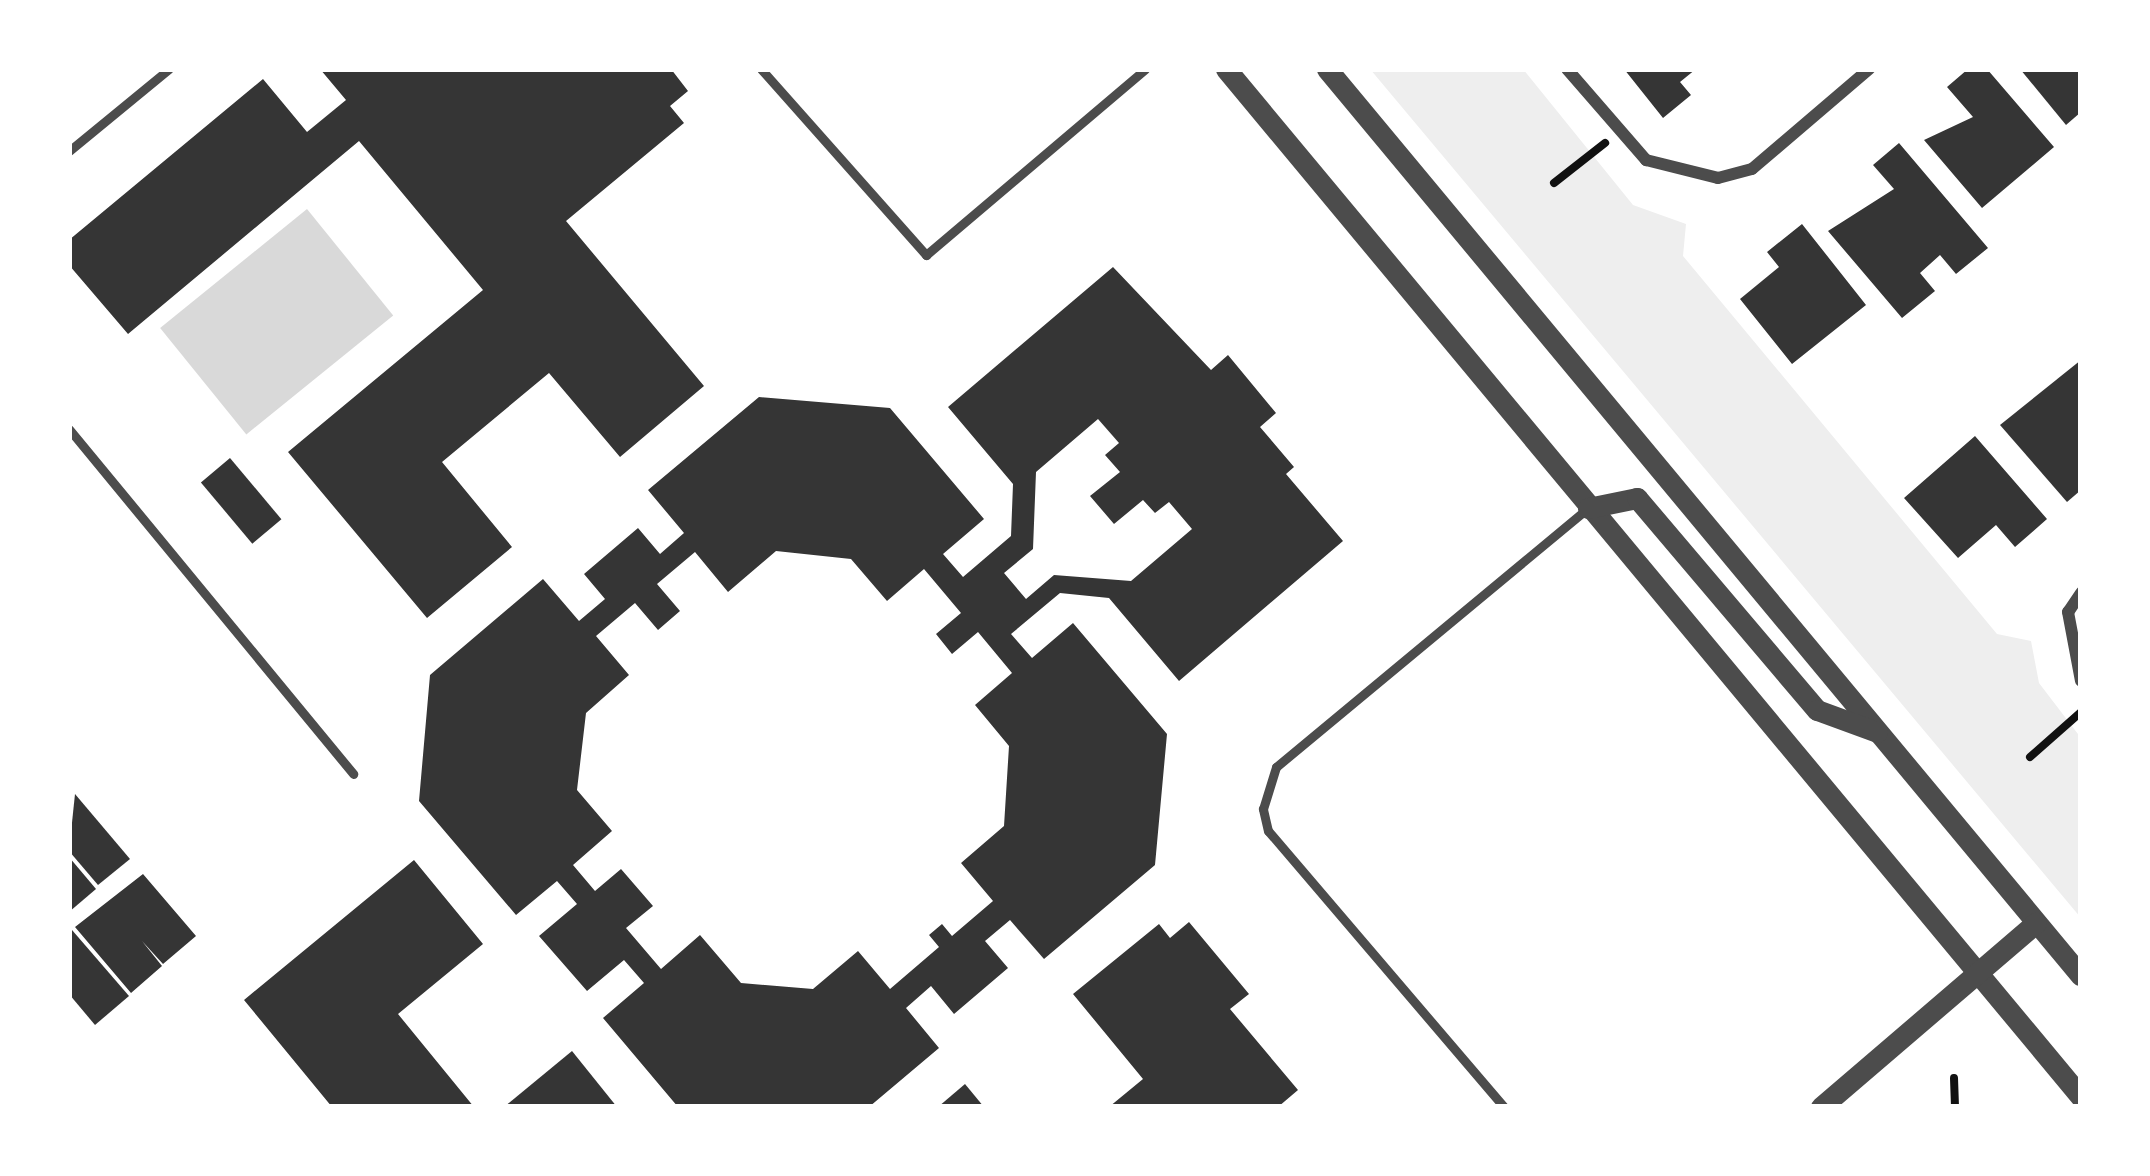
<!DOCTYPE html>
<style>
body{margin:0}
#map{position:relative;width:2150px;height:1176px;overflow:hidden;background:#fff;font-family:"Exo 2",sans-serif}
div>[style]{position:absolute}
.green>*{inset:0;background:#eee}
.water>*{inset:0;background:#d9d9d9;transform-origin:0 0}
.building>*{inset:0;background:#353535;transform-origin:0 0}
.path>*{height:8px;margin:-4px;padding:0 4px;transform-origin:4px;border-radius:4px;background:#111}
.service>*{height:9px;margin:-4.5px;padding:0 4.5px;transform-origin:4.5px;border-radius:4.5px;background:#4c4c4c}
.minor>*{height:12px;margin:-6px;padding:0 6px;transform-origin:6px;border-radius:6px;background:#4c4c4c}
.tertiary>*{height:21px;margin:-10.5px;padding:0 10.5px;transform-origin:10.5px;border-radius:10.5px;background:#4c4c4c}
span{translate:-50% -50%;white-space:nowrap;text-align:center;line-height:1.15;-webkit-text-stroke:12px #fff;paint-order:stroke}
.frame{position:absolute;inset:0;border:72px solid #fff;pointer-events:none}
</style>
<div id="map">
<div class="green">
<div style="clip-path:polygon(1370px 69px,1523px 69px,1633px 205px,1686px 224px,1683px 256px,1997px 634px,2031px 641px,2039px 683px,2081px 738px,2081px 918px)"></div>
</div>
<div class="water">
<div style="left:307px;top:209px;width:137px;height:189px;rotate:51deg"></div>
</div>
<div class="building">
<div style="clip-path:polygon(320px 69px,671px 69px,688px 91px,670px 106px,684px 123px,566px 221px,704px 386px,620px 457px,549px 373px,442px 462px,512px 547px,427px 618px,288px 452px,483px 290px,359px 141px,128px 334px,69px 265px,69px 240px,263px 79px,307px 132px,346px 100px)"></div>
<div style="clip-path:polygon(1624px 69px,1696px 69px,1680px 82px,1691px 95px,1663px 118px)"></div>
<div style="clip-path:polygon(1968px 69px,1987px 69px,2054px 147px,1982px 208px,1924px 140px,1973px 117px,1947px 87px)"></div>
<div style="clip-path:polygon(2020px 69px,2081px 69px,2081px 112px,2066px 125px)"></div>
<div style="clip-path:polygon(1899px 143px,1988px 248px,1956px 274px,1940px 255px,1920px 273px,1935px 291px,1902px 318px,1828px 231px,1894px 189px,1873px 165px)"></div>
<div style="clip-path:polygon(1802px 224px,1866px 305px,1792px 364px,1740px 299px,1779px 267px,1767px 252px)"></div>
<div style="clip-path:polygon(evenodd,1113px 267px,1211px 370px,1228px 355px,1276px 413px,1260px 427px,1294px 467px,1286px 474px,1343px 541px,1179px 681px,1109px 598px,1060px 593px,1011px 634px,1032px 658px,1073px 623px,1167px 734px,1155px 865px,1044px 959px,1010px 920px,985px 941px,1008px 968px,954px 1014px,931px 986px,906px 1008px,939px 1048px,869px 1107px,678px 1107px,603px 1018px,644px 983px,624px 960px,587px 991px,539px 936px,577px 904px,557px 881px,516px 915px,419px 801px,430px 675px,543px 579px,579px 621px,605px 599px,584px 574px,638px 528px,660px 554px,684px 533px,648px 490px,759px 397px,890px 408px,984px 519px,943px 554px,963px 577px,1011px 536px,1013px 484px,948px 407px,1113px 267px,1098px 419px,1119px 443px,1105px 455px,1120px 472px,1090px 496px,1114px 524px,1143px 500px,1155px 513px,1169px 502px,1192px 529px,1131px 581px,1054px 575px,1026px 599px,1004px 573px,1033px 549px,1036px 472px,1098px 419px,1113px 267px,776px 551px,851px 559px,887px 601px,924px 569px,961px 613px,936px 634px,952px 654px,978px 632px,1012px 673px,975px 705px,1009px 746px,1004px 826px,961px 863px,993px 901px,952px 936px,942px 924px,929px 935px,939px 947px,890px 989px,858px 951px,813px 989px,741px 983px,700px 935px,661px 969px,626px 928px,653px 906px,621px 869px,595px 891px,573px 865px,612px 831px,577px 790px,586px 713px,629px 675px,596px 636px,635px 603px,658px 630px,680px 611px,657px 584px,695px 552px,728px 592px,776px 551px)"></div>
<div style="clip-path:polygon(2081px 360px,2081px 490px,2067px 502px,2000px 425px)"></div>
<div style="clip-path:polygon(1975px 436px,2047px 519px,2015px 547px,1996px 525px,1958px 558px,1904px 498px)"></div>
<div style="left:230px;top:458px;width:80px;height:38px;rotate:50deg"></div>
<div style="clip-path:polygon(75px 794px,130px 859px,98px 885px,69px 851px)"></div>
<div style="clip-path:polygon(69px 857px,96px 889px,69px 912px)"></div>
<div style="clip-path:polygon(414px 860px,483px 944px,398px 1014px,474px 1107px,332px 1107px,244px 1000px)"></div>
<div style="clip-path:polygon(143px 874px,196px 936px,163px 964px,142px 941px,162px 966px,131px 993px,75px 927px)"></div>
<div style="clip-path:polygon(1189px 922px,1249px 994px,1230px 1009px,1298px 1090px,1278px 1107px,1109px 1107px,1143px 1079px,1073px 994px,1159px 924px,1170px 938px)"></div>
<div style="clip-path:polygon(72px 930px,129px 996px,95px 1025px,69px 994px)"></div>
<div style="clip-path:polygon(572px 1051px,617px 1107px,504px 1107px)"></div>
<div style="clip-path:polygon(965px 1084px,984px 1107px,938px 1107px)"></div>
</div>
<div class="path">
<div style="left:1554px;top:183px;width:65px;rotate:-38.1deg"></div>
<div style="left:2030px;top:757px;width:68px;rotate:-41.4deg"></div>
<div style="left:1954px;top:1078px;width:29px;rotate:88deg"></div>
</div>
<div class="service">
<div style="left:761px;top:69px;width:249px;rotate:48.4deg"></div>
<div style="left:926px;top:255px;width:287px;rotate:-40.3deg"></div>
<div style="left:69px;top:151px;width:129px;rotate:-39.4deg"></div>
<div style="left:69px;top:429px;width:447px;rotate:50.5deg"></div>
<div style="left:1504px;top:1107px;width:363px;rotate:-130.5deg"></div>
<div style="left:1268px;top:831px;width:23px;rotate:-103deg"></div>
<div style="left:1263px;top:809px;width:44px;rotate:-72.8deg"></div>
<div style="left:1276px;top:767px;width:405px;rotate:-39.7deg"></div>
</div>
<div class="minor">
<div style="left:1567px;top:69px;width:121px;rotate:49deg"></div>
<div style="left:1646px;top:160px;width:74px;rotate:14deg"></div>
<div style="left:1718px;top:178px;width:35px;rotate:-15deg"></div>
<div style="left:1752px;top:169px;width:154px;rotate:-40.5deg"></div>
<div style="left:2081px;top:593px;width:23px;rotate:124deg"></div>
<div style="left:2068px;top:612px;width:70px;rotate:79.3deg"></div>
</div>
<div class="tertiary">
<div style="left:1226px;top:69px;width:1337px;rotate:50.25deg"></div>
<div style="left:1327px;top:69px;width:1179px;rotate:50.26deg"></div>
<div style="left:1588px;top:508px;width:50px;rotate:-11.5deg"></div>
<div style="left:1637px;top:498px;width:278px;rotate:49.7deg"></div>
<div style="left:1817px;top:710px;width:64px;rotate:20.1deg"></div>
<div style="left:1821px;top:1107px;width:283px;rotate:-40.6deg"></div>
</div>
<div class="frame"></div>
</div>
